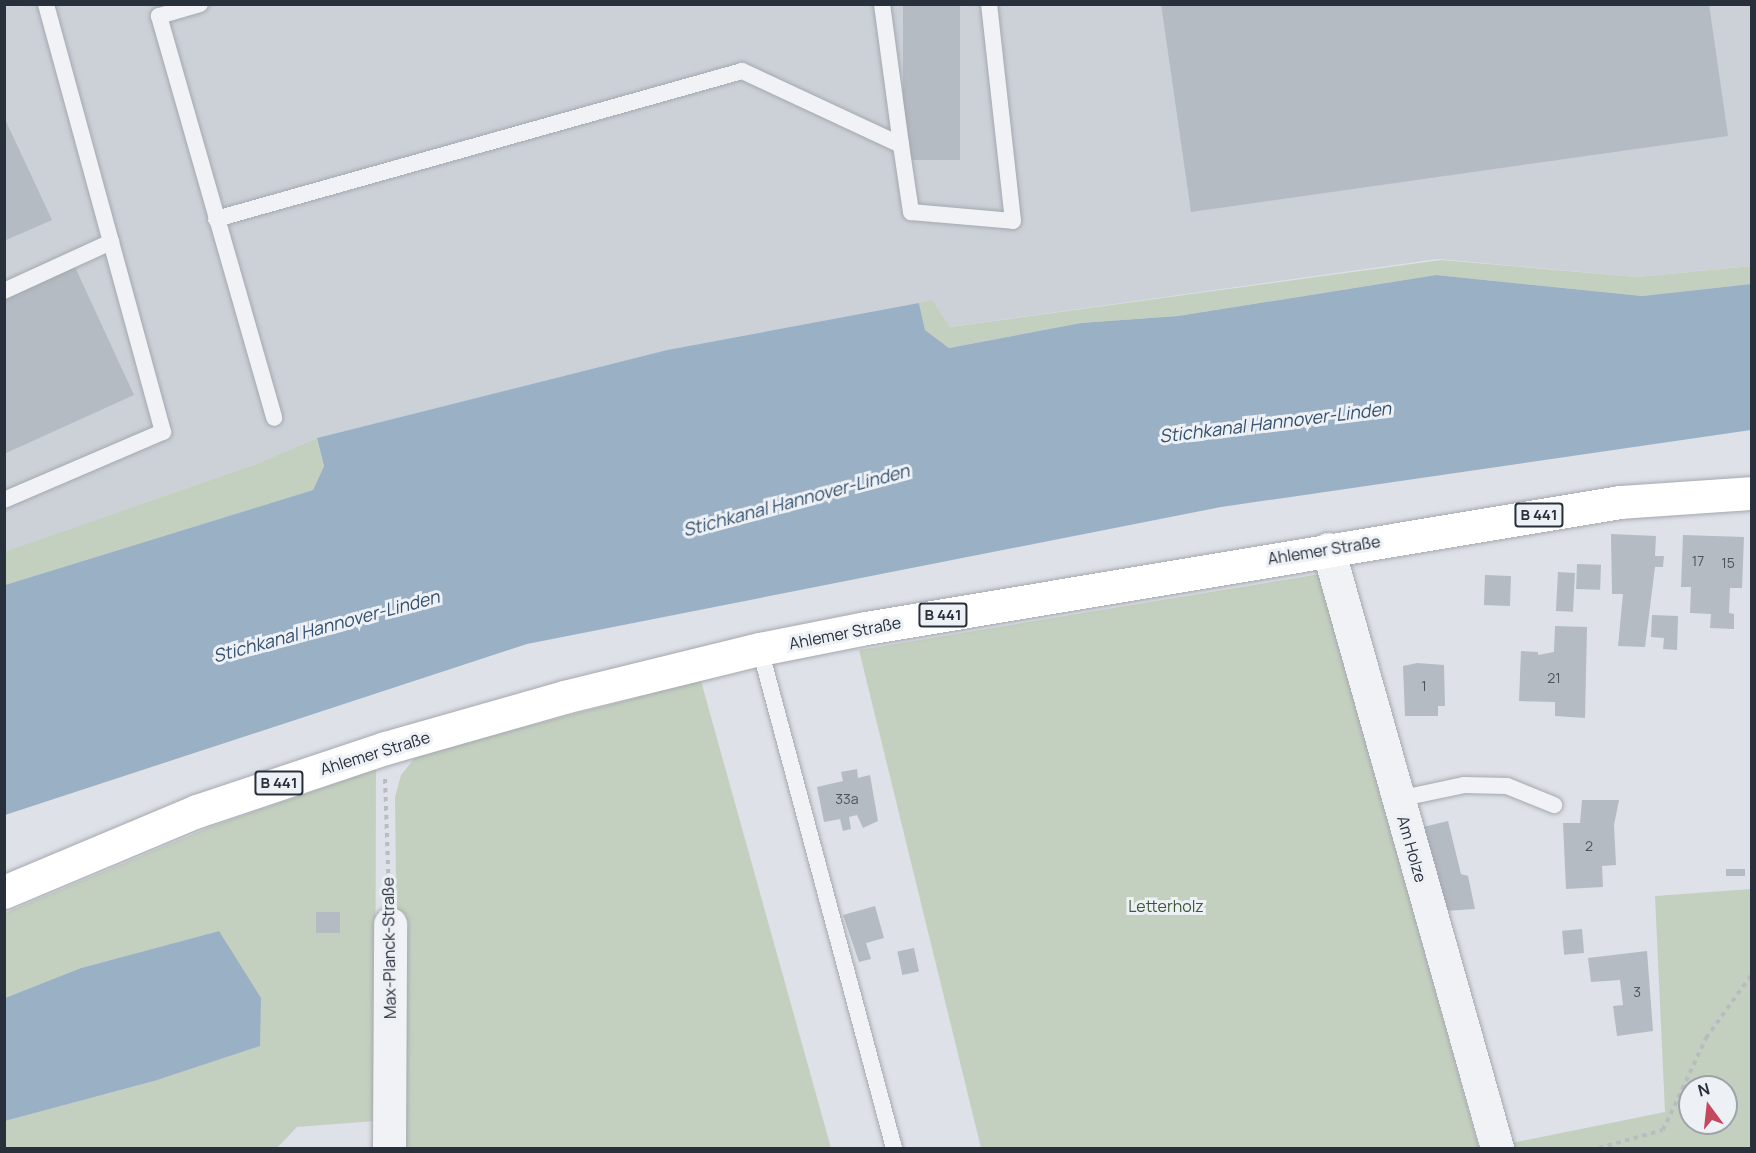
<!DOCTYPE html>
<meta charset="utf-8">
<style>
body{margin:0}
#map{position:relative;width:1756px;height:1153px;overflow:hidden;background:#dee1e7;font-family:Manrope,sans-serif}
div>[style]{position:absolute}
.built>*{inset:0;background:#ccd1d8}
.green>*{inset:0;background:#c4d0bf}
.water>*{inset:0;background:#9ab0c5}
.building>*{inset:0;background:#b5bbc3;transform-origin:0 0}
.path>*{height:4px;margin-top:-2px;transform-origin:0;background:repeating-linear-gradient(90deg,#b8bcc1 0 4.5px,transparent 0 9px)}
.roads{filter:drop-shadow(0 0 2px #a4a8b0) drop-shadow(0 0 2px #a4a8b0)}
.lane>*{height:16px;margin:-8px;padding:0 8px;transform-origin:8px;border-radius:8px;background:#f0f2f5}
.street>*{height:33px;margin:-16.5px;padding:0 16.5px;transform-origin:16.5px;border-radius:16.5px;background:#f0f2f5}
.primary>*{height:33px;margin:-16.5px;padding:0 16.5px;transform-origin:16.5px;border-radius:16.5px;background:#fff}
span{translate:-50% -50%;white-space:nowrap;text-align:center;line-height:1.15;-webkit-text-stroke:6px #edf0f4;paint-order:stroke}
.number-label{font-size:14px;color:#4b535e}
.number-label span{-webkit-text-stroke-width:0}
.shield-label span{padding:2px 4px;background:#edf0f4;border:2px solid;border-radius:4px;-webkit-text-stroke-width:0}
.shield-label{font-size:15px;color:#28303c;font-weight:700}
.street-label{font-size:16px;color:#28303c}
.park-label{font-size:16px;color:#3d5736}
.water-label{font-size:18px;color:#34506e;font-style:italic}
.frame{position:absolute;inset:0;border:6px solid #28303c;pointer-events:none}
.north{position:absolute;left:1678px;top:1075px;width:60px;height:60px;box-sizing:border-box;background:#edf0f4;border:2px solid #9ea3aa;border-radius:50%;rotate:345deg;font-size:16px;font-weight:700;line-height:24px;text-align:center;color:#28303c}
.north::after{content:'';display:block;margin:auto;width:21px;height:27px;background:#c6485f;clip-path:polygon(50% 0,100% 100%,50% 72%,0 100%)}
</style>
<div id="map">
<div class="built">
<div style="clip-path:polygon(12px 4px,1751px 5px,1751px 266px,1637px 277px,1438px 259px,949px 327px,932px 301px,667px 350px,317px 438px,256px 464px,5px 552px,4px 8px)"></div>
</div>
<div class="green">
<div style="clip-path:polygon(1441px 260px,1637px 277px,1752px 266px,1751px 284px,1642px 296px,1436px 275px,1178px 316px,1081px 323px,949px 348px,925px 330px,919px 303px,932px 300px,950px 327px)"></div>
<div style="clip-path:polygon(317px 438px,324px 466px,313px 490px,5px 585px,4px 552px,256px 464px)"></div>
<div style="clip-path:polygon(1320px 574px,1479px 1148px,981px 1148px,859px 650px)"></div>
<div style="clip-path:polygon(701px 681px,831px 1148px,399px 1148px,395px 797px,401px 775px,417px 755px)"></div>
<div style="clip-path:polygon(376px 769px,375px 1121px,297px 1127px,277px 1148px,5px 1148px,5px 1121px,154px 1081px,219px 931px,81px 968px,5px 998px,5px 913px,210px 827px)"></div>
<div style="clip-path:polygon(evenodd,1751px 889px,1751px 1148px,1487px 1148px,1665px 1112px,1655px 896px,1751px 889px,1690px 1087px,1726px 1087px,1726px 1123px,1690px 1123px,1690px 1087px)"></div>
</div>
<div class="water">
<div style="clip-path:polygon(1436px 275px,1642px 296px,1751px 284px,1751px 430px,1221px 507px,527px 644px,5px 815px,5px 585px,313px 490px,324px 466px,317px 438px,667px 350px,919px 303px,925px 330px,949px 348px,1081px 323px,1178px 316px)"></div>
<div style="clip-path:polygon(219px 931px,261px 998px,260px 1046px,154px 1081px,5px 1121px,5px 998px,81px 968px)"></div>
</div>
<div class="building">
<div style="left:903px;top:4px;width:57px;height:156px"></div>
<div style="clip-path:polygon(1161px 4px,1709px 4px,1728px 136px,1191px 212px)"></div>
<div style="clip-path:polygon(4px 117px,52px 220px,4px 241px)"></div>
<div style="clip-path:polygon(75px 267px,134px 395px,4px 454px,4px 299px)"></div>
<div style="clip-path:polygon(1611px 534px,1656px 536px,1655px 556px,1664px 556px,1663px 567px,1655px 567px,1645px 647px,1618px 646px,1623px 594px,1612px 594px)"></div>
<div style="clip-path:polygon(1683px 535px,1744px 537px,1742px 588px,1730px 588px,1729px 613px,1734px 614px,1734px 629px,1710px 628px,1711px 614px,1690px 613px,1691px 587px,1681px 587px)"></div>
<div style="left:1577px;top:564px;width:24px;height:25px;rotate:2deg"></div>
<div style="left:1558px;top:572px;width:17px;height:39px;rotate:3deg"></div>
<div style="left:1485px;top:575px;width:26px;height:30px;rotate:2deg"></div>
<div style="clip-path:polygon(1652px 615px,1678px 616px,1677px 650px,1663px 649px,1664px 638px,1651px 637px)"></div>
<div style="clip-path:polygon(1555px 626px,1587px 627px,1585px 718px,1555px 716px,1555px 702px,1519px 701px,1521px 651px,1538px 652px,1538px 655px,1554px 652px)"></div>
<div style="clip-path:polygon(1417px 663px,1444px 665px,1445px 706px,1438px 706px,1438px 716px,1405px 716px,1403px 666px)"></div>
<div style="clip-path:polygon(857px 769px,858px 778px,870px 775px,878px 821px,863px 828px,857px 815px,849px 817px,851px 829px,843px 831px,840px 819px,824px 822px,817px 787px,843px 781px,841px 772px)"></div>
<div style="clip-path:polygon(1582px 800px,1619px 800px,1614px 825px,1616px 865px,1602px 866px,1603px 887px,1566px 889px,1563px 823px,1580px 823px)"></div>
<div style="clip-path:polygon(1448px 821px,1461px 874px,1468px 876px,1475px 909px,1445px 911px,1423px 827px)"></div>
<div style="left:1726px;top:869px;width:19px;height:7px"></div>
<div style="clip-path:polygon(875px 906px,884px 938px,866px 943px,871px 959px,859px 962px,843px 915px)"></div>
<div style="left:316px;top:912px;width:24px;height:21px"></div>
<div style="left:1582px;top:929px;width:24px;height:20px;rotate:85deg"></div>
<div style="left:914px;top:948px;width:24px;height:17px;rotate:78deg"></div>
<div style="clip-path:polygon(1647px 951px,1653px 1031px,1617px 1036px,1613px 1006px,1623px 1005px,1620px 980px,1591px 982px,1588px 958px)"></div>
</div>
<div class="path">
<div style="left:385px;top:779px;width:115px;rotate:88deg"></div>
<div style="left:1599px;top:1148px;width:66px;rotate:-15.7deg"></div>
<div style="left:1663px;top:1130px;width:102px;rotate:-64.9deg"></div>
<div style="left:1706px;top:1038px;width:79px;rotate:-54.3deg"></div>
</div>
<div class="roads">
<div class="lane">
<div style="left:200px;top:4px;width:43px;rotate:163.7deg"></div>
<div style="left:159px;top:16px;width:418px;rotate:74deg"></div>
<div style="left:882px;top:4px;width:142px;rotate:82.3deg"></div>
<div style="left:216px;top:219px;width:546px;rotate:-15.71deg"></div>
<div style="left:742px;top:71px;width:175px;rotate:25deg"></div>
<div style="left:901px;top:145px;width:68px;rotate:81.5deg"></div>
<div style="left:911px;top:212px;width:102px;rotate:5deg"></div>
<div style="left:1013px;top:221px;width:218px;rotate:-96.3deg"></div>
<div style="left:4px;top:291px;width:118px;rotate:-24.6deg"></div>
<div style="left:4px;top:500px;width:173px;rotate:-23.2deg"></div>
<div style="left:163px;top:432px;width:444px;rotate:-105.3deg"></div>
<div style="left:760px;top:649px;width:517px;rotate:74.97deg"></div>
<div style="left:1398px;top:799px;width:67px;rotate:-12deg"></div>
<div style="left:1464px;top:785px;width:43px;rotate:1.3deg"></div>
<div style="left:1507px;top:786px;width:51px;rotate:22deg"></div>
</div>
<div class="street">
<div style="left:1328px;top:549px;width:622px;rotate:74.24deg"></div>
<div style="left:389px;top:1148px;width:224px;rotate:-89.7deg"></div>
</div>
<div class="primary">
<div style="left:4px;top:892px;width:209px;rotate:-22.8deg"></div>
<div style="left:197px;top:811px;width:198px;rotate:-18.5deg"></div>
<div style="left:385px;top:748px;width:186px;rotate:-15.9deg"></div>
<div style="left:564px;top:697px;width:202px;rotate:-13.8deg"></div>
<div style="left:760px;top:649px;width:108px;rotate:-11.2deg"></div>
<div style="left:866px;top:628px;width:764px;rotate:-9.49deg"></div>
<div style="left:1620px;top:502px;width:132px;rotate:-3.9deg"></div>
</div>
</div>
<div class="number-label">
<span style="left:1698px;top:561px">17</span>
<span style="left:1728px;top:563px">15</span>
<span style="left:1554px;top:678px">21</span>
<span style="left:1424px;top:686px">1</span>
<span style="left:847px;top:799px">33a</span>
<span style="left:1589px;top:846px">2</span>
<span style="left:1637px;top:992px">3</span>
</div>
<div class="shield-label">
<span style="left:1539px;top:515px">B 441</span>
<span style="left:943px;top:615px">B 441</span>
<span style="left:279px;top:783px">B 441</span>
</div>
<div class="street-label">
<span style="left:1324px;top:550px;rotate:-9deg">Ahlemer Straße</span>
<span style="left:845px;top:633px;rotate:-11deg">Ahlemer Straße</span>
<span style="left:375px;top:753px;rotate:-17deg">Ahlemer Straße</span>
<span style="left:1412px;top:849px;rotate:74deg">Am Holze</span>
<span style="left:389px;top:948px;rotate:-91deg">Max-Planck-Straße</span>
</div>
<div class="park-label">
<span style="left:1166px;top:906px">Letterholz</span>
</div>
<div class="water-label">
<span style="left:1275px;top:422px;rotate:-7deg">Stichkanal Hannover-Linden</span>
<span style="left:796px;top:500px;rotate:-15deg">Stichkanal Hannover-Linden</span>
<span style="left:326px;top:626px;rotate:-15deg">Stichkanal Hannover-Linden</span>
</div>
<div class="frame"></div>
<div class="north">N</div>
</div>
